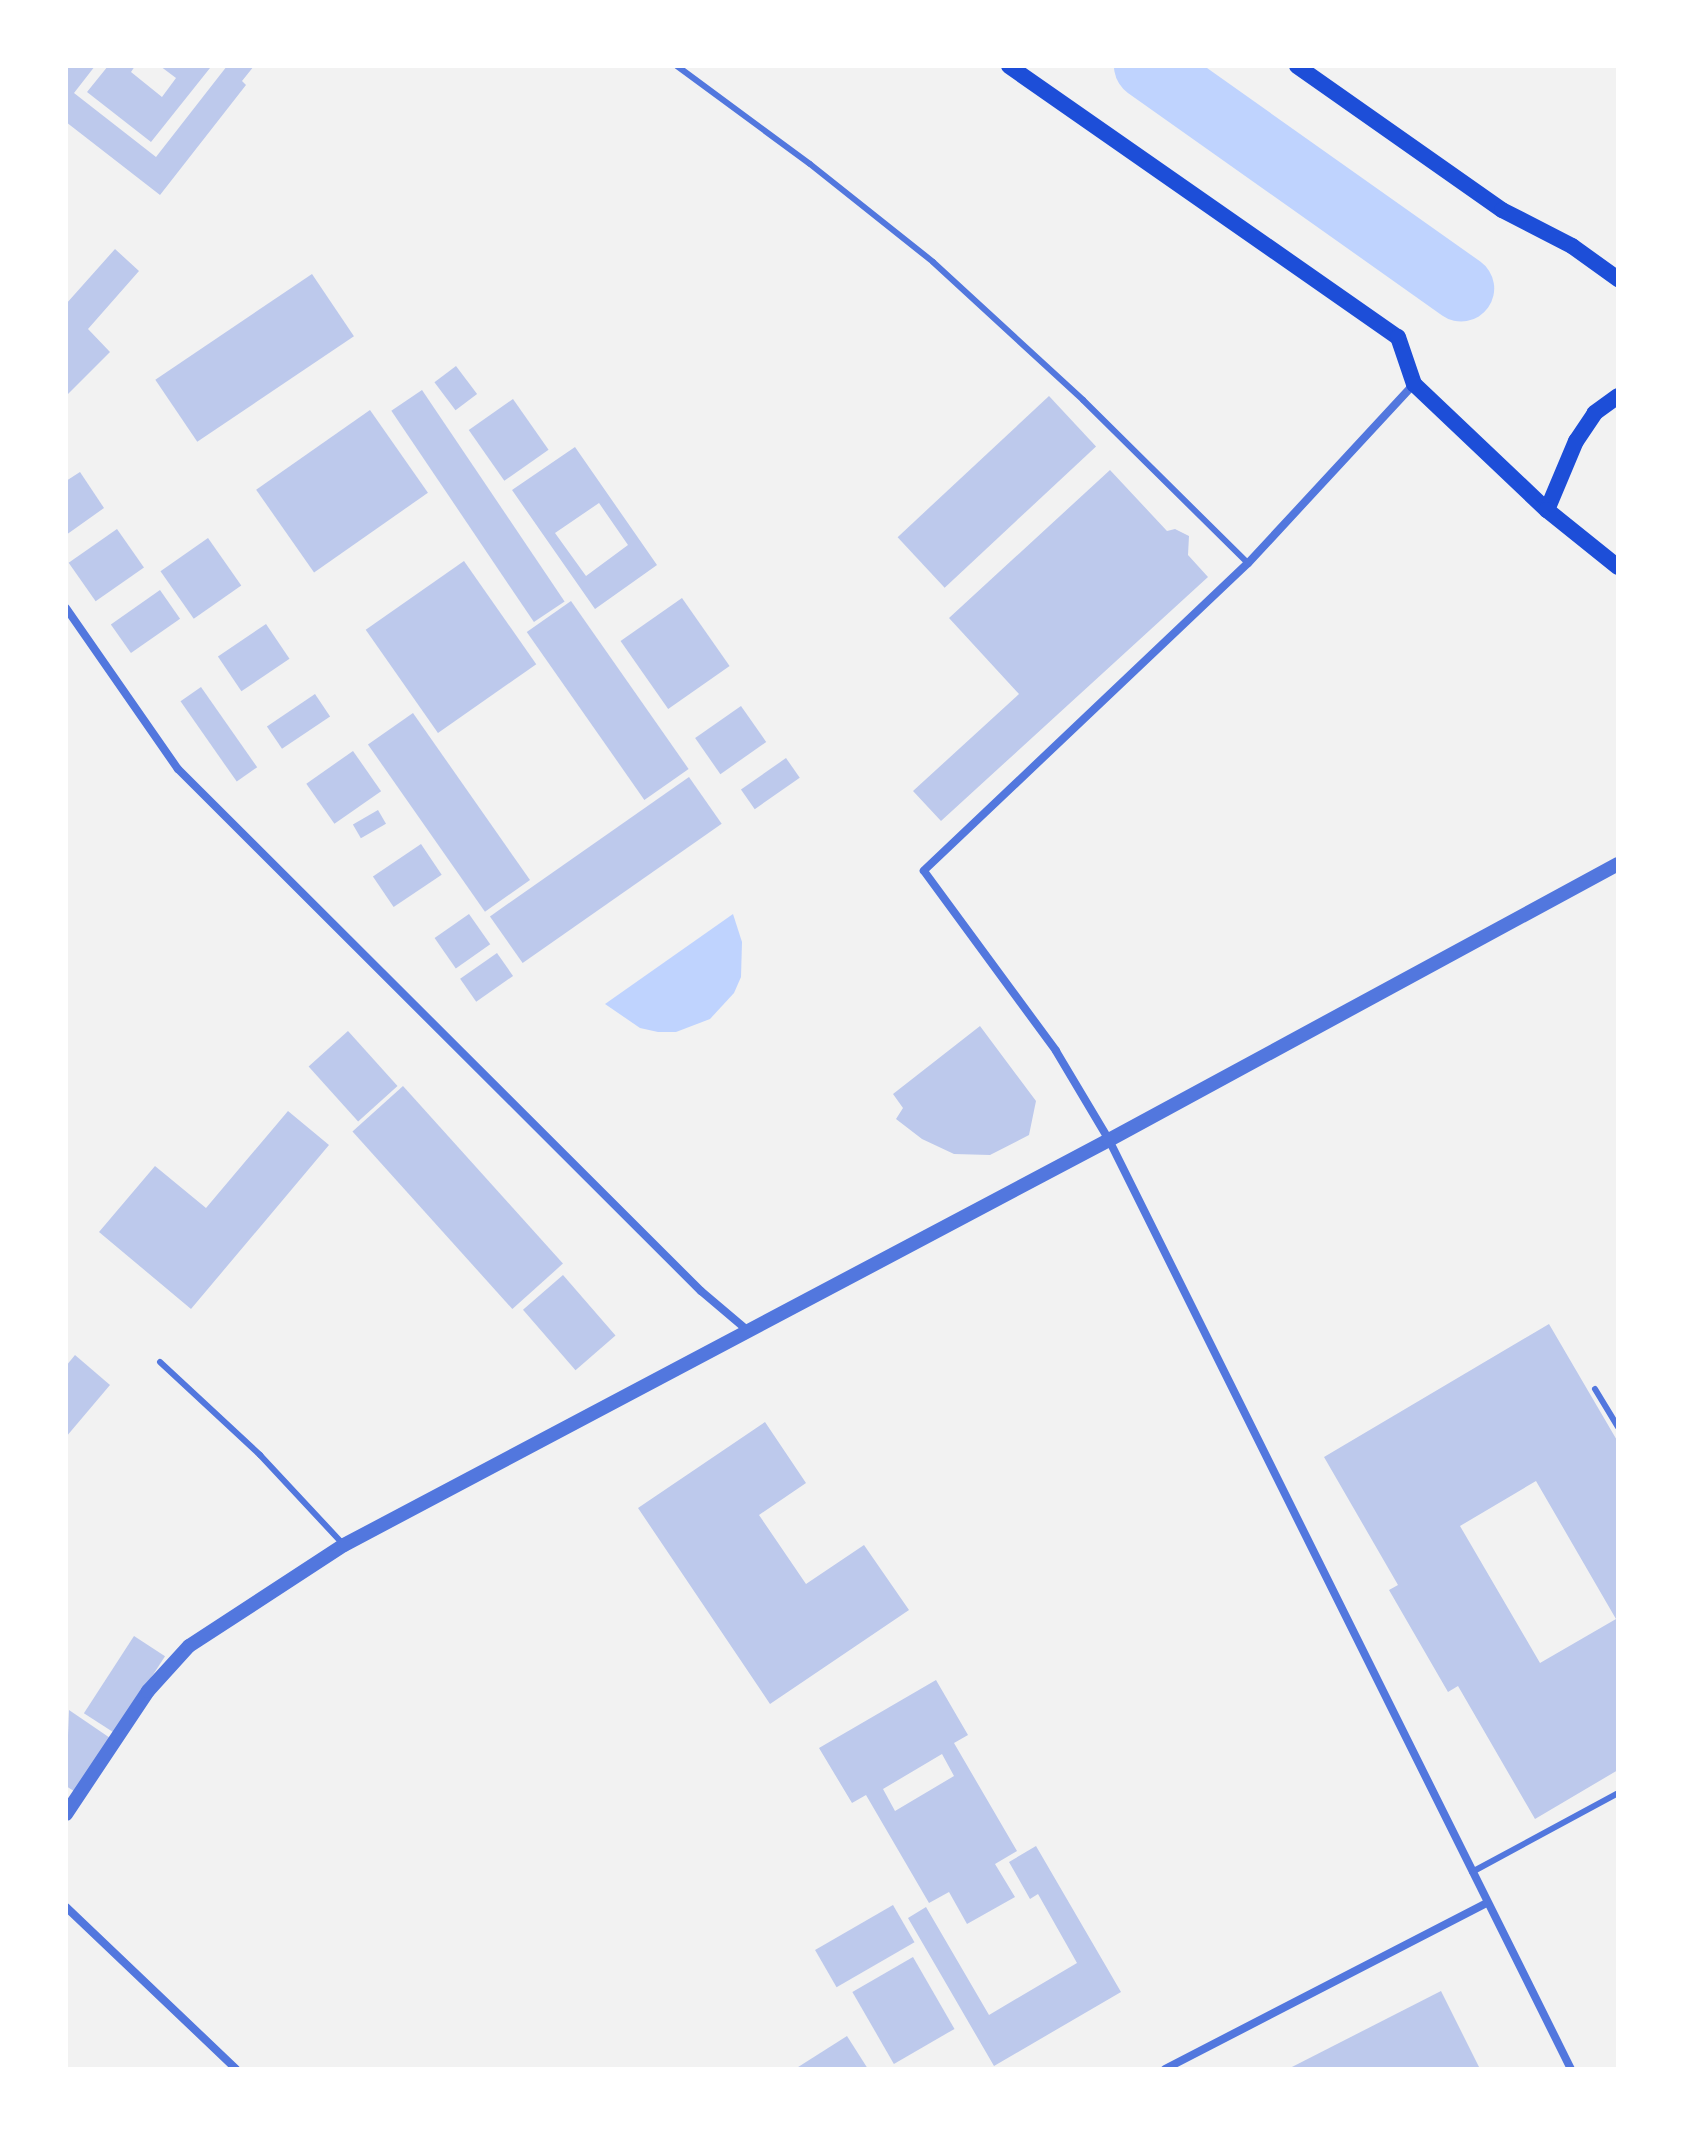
<!DOCTYPE html>
<style>
body{margin:0}
#map{position:relative;width:1684px;height:2135px;overflow:hidden;background:#f2f2f2;font-family:"Exo 2",sans-serif}
div>[style]{position:absolute}
.water>*{inset:0;background:#bfd3fe}
.river>*{height:66px;margin:-33px;padding:0 33px;transform-origin:33px;border-radius:33px;background:#bfd3fe}
.building>*{inset:0;background:#bdc9ec;transform-origin:0 0}
.service>*{height:6px;margin:-3px;padding:0 3px;transform-origin:3px;border-radius:3px;background:#5277de}
.minor>*{height:8px;margin:-4px;padding:0 4px;transform-origin:4px;border-radius:4px;background:#5277de}
.tertiary>*{height:14px;margin:-7px;padding:0 7px;transform-origin:7px;border-radius:7px;background:#5277de}
.secondary>*{height:16px;margin:-8px;padding:0 8px;transform-origin:8px;border-radius:8px;background:#1d4ed8}
span{translate:-50% -50%;white-space:nowrap;text-align:center;line-height:1.15;-webkit-text-stroke:8px #fff;paint-order:stroke}
.frame{position:absolute;inset:0;border:68px solid #fff;pointer-events:none}
</style>
<div id="map">
<div class="water">
<div style="clip-path:polygon(733px 914px,742px 942px,741px 977px,734px 993px,710px 1019px,676px 1032px,658px 1032px,640px 1028px,605px 1004px)"></div>
</div>
<div class="river">
<div style="left:1147px;top:66px;width:385px;rotate:35.3deg"></div>
</div>
<div class="building">
<div style="clip-path:polygon(66px 66px,95px 66px,74px 93px,156px 157px,227px 66px,254px 66px,242px 81px,246px 85px,160px 195px,66px 122px)"></div>
<div style="clip-path:polygon(108px 66px,135px 66px,131px 72px,162px 97px,176px 78px,160px 66px,210px 68px,151px 142px,87px 92px)"></div>
<div style="clip-path:polygon(115px 249px,139px 271px,88px 329px,110px 352px,66px 396px,66px 304px)"></div>
<div style="left:312px;top:274px;width:75px;height:189px;rotate:56deg"></div>
<div style="left:456px;top:366px;width:35px;height:27px;rotate:53deg"></div>
<div style="left:422px;top:390px;width:255px;height:37px;rotate:56deg"></div>
<div style="left:1049px;top:396px;width:69px;height:207px;rotate:47deg"></div>
<div style="left:513px;top:399px;width:62px;height:54px;rotate:55deg"></div>
<div style="left:370px;top:410px;width:101px;height:139px;rotate:55deg"></div>
<div style="clip-path:polygon(evenodd,575px 447px,657px 565px,595px 609px,512px 490px,575px 447px,599px 503px,628px 545px,586px 576px,555px 533px,599px 503px)"></div>
<div style="clip-path:polygon(1110px 470px,1167px 531px,1175px 529px,1189px 536px,1188px 555px,1208px 577px,941px 821px,913px 791px,1019px 694px,949px 618px)"></div>
<div style="clip-path:polygon(80px 472px,104px 508px,66px 535px,66px 481px)"></div>
<div style="left:117px;top:529px;width:47px;height:59px;rotate:55deg"></div>
<div style="left:208px;top:538px;width:58px;height:58px;rotate:55deg"></div>
<div style="left:464px;top:561px;width:126px;height:120px;rotate:55deg"></div>
<div style="left:160px;top:590px;width:35px;height:60px;rotate:55deg"></div>
<div style="left:682px;top:598px;width:83px;height:75px;rotate:55deg"></div>
<div style="left:571px;top:601px;width:205px;height:54px;rotate:55deg"></div>
<div style="left:266px;top:624px;width:42px;height:58px;rotate:56deg"></div>
<div style="left:201px;top:687px;width:98px;height:25px;rotate:55deg"></div>
<div style="left:315px;top:694px;width:27px;height:58px;rotate:56deg"></div>
<div style="left:741px;top:706px;width:44px;height:56px;rotate:55deg"></div>
<div style="left:413px;top:713px;width:204px;height:55px;rotate:55deg"></div>
<div style="left:353px;top:751px;width:49px;height:57px;rotate:55deg"></div>
<div style="left:786px;top:758px;width:24px;height:55px;rotate:55deg"></div>
<div style="left:689px;top:777px;width:57px;height:243px;rotate:55deg"></div>
<div style="left:378px;top:810px;width:16px;height:29px;rotate:60deg"></div>
<div style="left:421px;top:844px;width:37px;height:58px;rotate:56deg"></div>
<div style="left:469px;top:914px;width:37px;height:42px;rotate:55deg"></div>
<div style="left:497px;top:953px;width:28px;height:45px;rotate:55deg"></div>
<div style="clip-path:polygon(980px 1026px,1036px 1101px,1029px 1135px,990px 1155px,954px 1154px,922px 1139px,896px 1119px,903px 1108px,893px 1094px)"></div>
<div style="left:348px;top:1031px;width:74px;height:53px;rotate:48deg"></div>
<div style="left:403px;top:1086px;width:239px;height:68px;rotate:48deg"></div>
<div style="clip-path:polygon(288px 1111px,329px 1145px,191px 1309px,99px 1232px,155px 1166px,206px 1208px)"></div>
<div style="left:563px;top:1275px;width:80px;height:53px;rotate:49deg"></div>
<div style="clip-path:polygon(evenodd,1549px 1324px,1618px 1442px,1618px 1770px,1535px 1819px,1458px 1686px,1448px 1692px,1389px 1590px,1398px 1585px,1324px 1457px,1549px 1324px,1536px 1481px,1616px 1619px,1540px 1663px,1460px 1526px,1536px 1481px)"></div>
<div style="clip-path:polygon(75px 1355px,110px 1385px,66px 1437px,66px 1366px)"></div>
<div style="clip-path:polygon(765px 1422px,806px 1483px,759px 1515px,806px 1584px,864px 1545px,909px 1610px,770px 1704px,638px 1508px)"></div>
<div style="left:134px;top:1636px;width:37px;height:92px;rotate:33deg"></div>
<div style="clip-path:polygon(evenodd,936px 1680px,968px 1735px,954px 1743px,1017px 1851px,995px 1864px,1015px 1897px,967px 1924px,949px 1892px,929px 1903px,866px 1795px,852px 1803px,819px 1748px,936px 1680px,942px 1754px,954px 1776px,895px 1811px,883px 1789px,942px 1754px)"></div>
<div style="clip-path:polygon(69px 1710px,113px 1740px,77px 1793px,66px 1786px)"></div>
<div style="clip-path:polygon(1036px 1846px,1121px 1992px,994px 2066px,908px 1918px,926px 1907px,989px 2015px,1077px 1963px,1038px 1894px,1030px 1899px,1009px 1862px)"></div>
<div style="left:893px;top:1905px;width:43px;height:90px;rotate:60deg"></div>
<div style="left:913px;top:1957px;width:83px;height:70px;rotate:60deg"></div>
<div style="clip-path:polygon(1441px 1991px,1480px 2069px,1288px 2069px)"></div>
<div style="clip-path:polygon(847px 2036px,868px 2069px,795px 2069px)"></div>
</div>
<div class="service">
<div style="left:677px;top:66px;width:165px;rotate:36.4deg"></div>
<div style="left:810px;top:164px;width:157px;rotate:38.5deg"></div>
<div style="left:933px;top:262px;width:204px;rotate:42.6deg"></div>
<div style="left:1083px;top:400px;width:232px;rotate:44.7deg"></div>
<div style="left:160px;top:1362px;width:137px;rotate:42.9deg"></div>
<div style="left:260px;top:1455px;width:123px;rotate:47deg"></div>
<div style="left:1595px;top:1389px;width:44px;rotate:58.8deg"></div>
<div style="left:1472px;top:1872px;width:166px;rotate:-28.4deg"></div>
</div>
<div class="minor">
<div style="left:1414px;top:384px;width:244px;rotate:132.8deg"></div>
<div style="left:1248px;top:563px;width:447px;rotate:136.5deg"></div>
<div style="left:924px;top:871px;width:223px;rotate:53.7deg"></div>
<div style="left:1056px;top:1051px;width:104px;rotate:59.2deg"></div>
<div style="left:1109px;top:1140px;width:1038px;rotate:63.56deg"></div>
<div style="left:66px;top:608px;width:196px;rotate:55.2deg"></div>
<div style="left:178px;top:769px;width:739px;rotate:44.95deg"></div>
<div style="left:701px;top:1291px;width:60px;rotate:40.3deg"></div>
<div style="left:66px;top:1907px;width:235px;rotate:43.6deg"></div>
<div style="left:1165px;top:2069px;width:362px;rotate:-27.3deg"></div>
</div>
<div class="tertiary">
<div style="left:66px;top:1814px;width:148px;rotate:-56.3deg"></div>
<div style="left:148px;top:1691px;width:61px;rotate:-47.7deg"></div>
<div style="left:189px;top:1646px;width:185px;rotate:-33.1deg"></div>
<div style="left:344px;top:1545px;width:866px;rotate:-27.9deg"></div>
<div style="left:1109px;top:1140px;width:579px;rotate:-28.47deg"></div>
</div>
<div class="secondary">
<div style="left:1009px;top:66px;width:474px;rotate:34.9deg"></div>
<div style="left:1398px;top:337px;width:50px;rotate:71.2deg"></div>
<div style="left:1414px;top:384px;width:183px;rotate:43.5deg"></div>
<div style="left:1297px;top:66px;width:251px;rotate:35.1deg"></div>
<div style="left:1502px;top:210px;width:79px;rotate:27.2deg"></div>
<div style="left:1572px;top:246px;width:57px;rotate:35.7deg"></div>
<div style="left:1618px;top:396px;width:29px;rotate:144deg"></div>
<div style="left:1595px;top:413px;width:34px;rotate:124deg"></div>
<div style="left:1576px;top:441px;width:75px;rotate:112.8deg"></div>
<div style="left:1547px;top:510px;width:91px;rotate:38.8deg"></div>
</div>
<div class="frame"></div>
</div>
